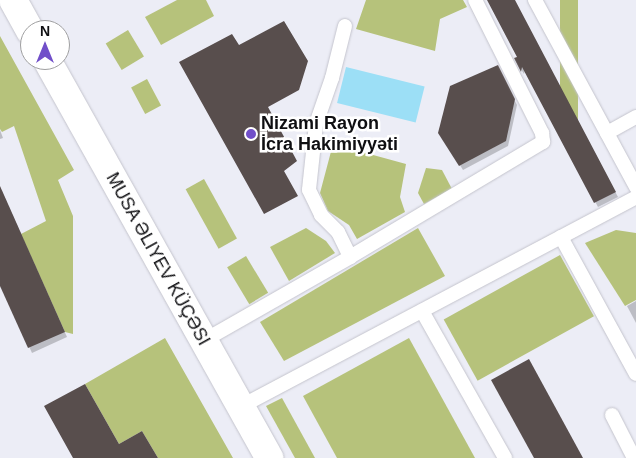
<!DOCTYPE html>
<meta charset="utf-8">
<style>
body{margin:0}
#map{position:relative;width:636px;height:458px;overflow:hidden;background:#ecedf6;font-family:Helvetica,sans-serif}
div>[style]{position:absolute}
.green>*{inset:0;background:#b6c27b;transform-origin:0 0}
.water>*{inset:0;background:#9cdff6;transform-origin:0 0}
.shadow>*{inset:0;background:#0003}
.building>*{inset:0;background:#584e4d}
.roads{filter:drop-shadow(0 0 1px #c4c4cd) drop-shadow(0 0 1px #c4c4cd)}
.service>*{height:14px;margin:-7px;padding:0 7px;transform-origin:7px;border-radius:7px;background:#fff}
.tertiary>*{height:28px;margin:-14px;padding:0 14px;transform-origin:14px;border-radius:14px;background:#fff}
.dots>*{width:14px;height:14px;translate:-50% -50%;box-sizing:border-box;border:2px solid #fff;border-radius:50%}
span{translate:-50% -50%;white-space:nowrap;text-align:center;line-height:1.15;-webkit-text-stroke:5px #fff;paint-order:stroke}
.poi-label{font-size:18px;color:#0f0f12;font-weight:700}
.left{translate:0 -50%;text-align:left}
.street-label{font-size:18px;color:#0f0f12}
.north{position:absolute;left:20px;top:20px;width:50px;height:50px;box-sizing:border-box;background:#fff;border:1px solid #9f9fa0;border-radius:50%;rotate:0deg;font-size:14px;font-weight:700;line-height:20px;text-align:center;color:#0f0f12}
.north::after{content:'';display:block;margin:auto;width:18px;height:22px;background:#714fc9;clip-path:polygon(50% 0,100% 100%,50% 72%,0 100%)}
</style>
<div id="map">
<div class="green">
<div style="clip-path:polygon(177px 0,206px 0,214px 16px,161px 45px,145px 17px)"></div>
<div style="clip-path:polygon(366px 0,463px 0,467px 7px,440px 19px,435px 51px,356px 29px)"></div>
<div style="left:560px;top:0;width:18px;height:120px"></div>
<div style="left:128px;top:30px;width:31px;height:26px;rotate:59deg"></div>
<div style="clip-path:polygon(0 36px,74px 170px,58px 180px,73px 216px,73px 334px,65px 332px,21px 234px,46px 221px,14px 126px,2px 132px,0 129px)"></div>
<div style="left:147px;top:79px;width:30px;height:18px;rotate:62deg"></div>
<div style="clip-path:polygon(333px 144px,406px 164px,400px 197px,405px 212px,357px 239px,349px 225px,328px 211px,320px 193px)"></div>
<div style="clip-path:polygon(426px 168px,442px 170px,452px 189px,424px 204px,418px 193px)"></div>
<div style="left:204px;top:179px;width:68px;height:21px;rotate:61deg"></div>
<div style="clip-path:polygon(306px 228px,326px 241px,335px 253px,289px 281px,270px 247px)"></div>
<div style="clip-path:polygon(418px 228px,445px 276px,284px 361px,260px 322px)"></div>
<div style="clip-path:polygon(616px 230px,636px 233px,636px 300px,625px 306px,585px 243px)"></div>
<div style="left:560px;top:255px;width:70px;height:133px;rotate:61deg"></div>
<div style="left:246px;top:256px;width:43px;height:22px;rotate:59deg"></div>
<div style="clip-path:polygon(165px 338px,233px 458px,158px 458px,142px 431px,119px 444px,85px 384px)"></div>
<div style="clip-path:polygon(409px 338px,475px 458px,337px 458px,303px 396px)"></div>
<div style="clip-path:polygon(282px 398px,315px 458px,295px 458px,266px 406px)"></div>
</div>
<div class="water">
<div style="left:346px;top:67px;width:81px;height:37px;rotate:14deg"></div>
</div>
<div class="shadow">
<div style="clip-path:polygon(488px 0,514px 0,618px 197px,598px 207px,525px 70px,524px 74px,522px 71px,516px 59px,518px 58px)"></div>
<div style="clip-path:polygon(500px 72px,517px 105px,508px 146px,463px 170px,443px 138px)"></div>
<div style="clip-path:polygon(0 130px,3px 138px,0 139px)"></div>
<div style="clip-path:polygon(0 187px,67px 337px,32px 353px,0 283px)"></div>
<div style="clip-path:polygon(636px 301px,636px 323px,627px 306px)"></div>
</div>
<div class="building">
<div style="clip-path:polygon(487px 0,515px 0,616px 192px,594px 203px,522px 67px,521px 72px,514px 58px,517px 57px)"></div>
<div style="clip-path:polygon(284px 21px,308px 61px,299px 90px,268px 107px,297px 161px,284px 171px,298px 196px,264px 214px,179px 62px,232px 34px,239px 45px)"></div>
<div style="clip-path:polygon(498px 65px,515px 99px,506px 141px,459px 166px,438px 133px,450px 86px)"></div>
<div style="clip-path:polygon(0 186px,65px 332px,28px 348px,0 286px)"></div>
<div style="clip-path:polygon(529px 359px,583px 458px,534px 458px,491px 380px)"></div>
<div style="clip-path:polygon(85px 384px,119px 444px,142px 431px,158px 458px,73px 458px,44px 406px)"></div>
</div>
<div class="roads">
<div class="service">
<div style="left:535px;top:0;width:213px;rotate:61.6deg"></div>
<div style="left:345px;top:26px;width:54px;rotate:104deg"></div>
<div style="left:332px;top:78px;width:49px;rotate:109.2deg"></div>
<div style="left:316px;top:124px;width:66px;rotate:96.1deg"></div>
<div style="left:309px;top:190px;width:28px;rotate:64deg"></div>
<div style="left:321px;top:215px;width:24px;rotate:45deg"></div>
<div style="left:338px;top:232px;width:28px;rotate:64deg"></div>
<div style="left:607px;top:133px;width:33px;rotate:-29deg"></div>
<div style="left:561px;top:237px;width:156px;rotate:61.3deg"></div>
<div style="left:422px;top:311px;width:169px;rotate:60.5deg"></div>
<div style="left:203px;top:341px;width:169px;rotate:-29.7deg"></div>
<div style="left:350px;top:257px;width:225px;rotate:-30.8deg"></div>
<div style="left:543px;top:142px;width:9px;rotate:-96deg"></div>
<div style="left:542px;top:133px;width:149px;rotate:-116.7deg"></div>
<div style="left:240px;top:407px;width:448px;rotate:-27.9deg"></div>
<div style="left:612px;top:415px;width:48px;rotate:62.9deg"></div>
</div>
<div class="tertiary">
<div style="left:13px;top:0;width:35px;rotate:61deg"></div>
<div style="left:47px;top:60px;width:456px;rotate:60.8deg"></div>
</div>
</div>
<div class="dots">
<div style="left:251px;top:134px;background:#714fc9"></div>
</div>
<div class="poi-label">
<span class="left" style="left:261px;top:134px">Nizami Rayon<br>İcra Hakimiyyəti</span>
</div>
<div class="street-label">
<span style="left:158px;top:259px;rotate:61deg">MUSA ƏLIYEV KÜÇƏSI</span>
</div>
<div class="north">N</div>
</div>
